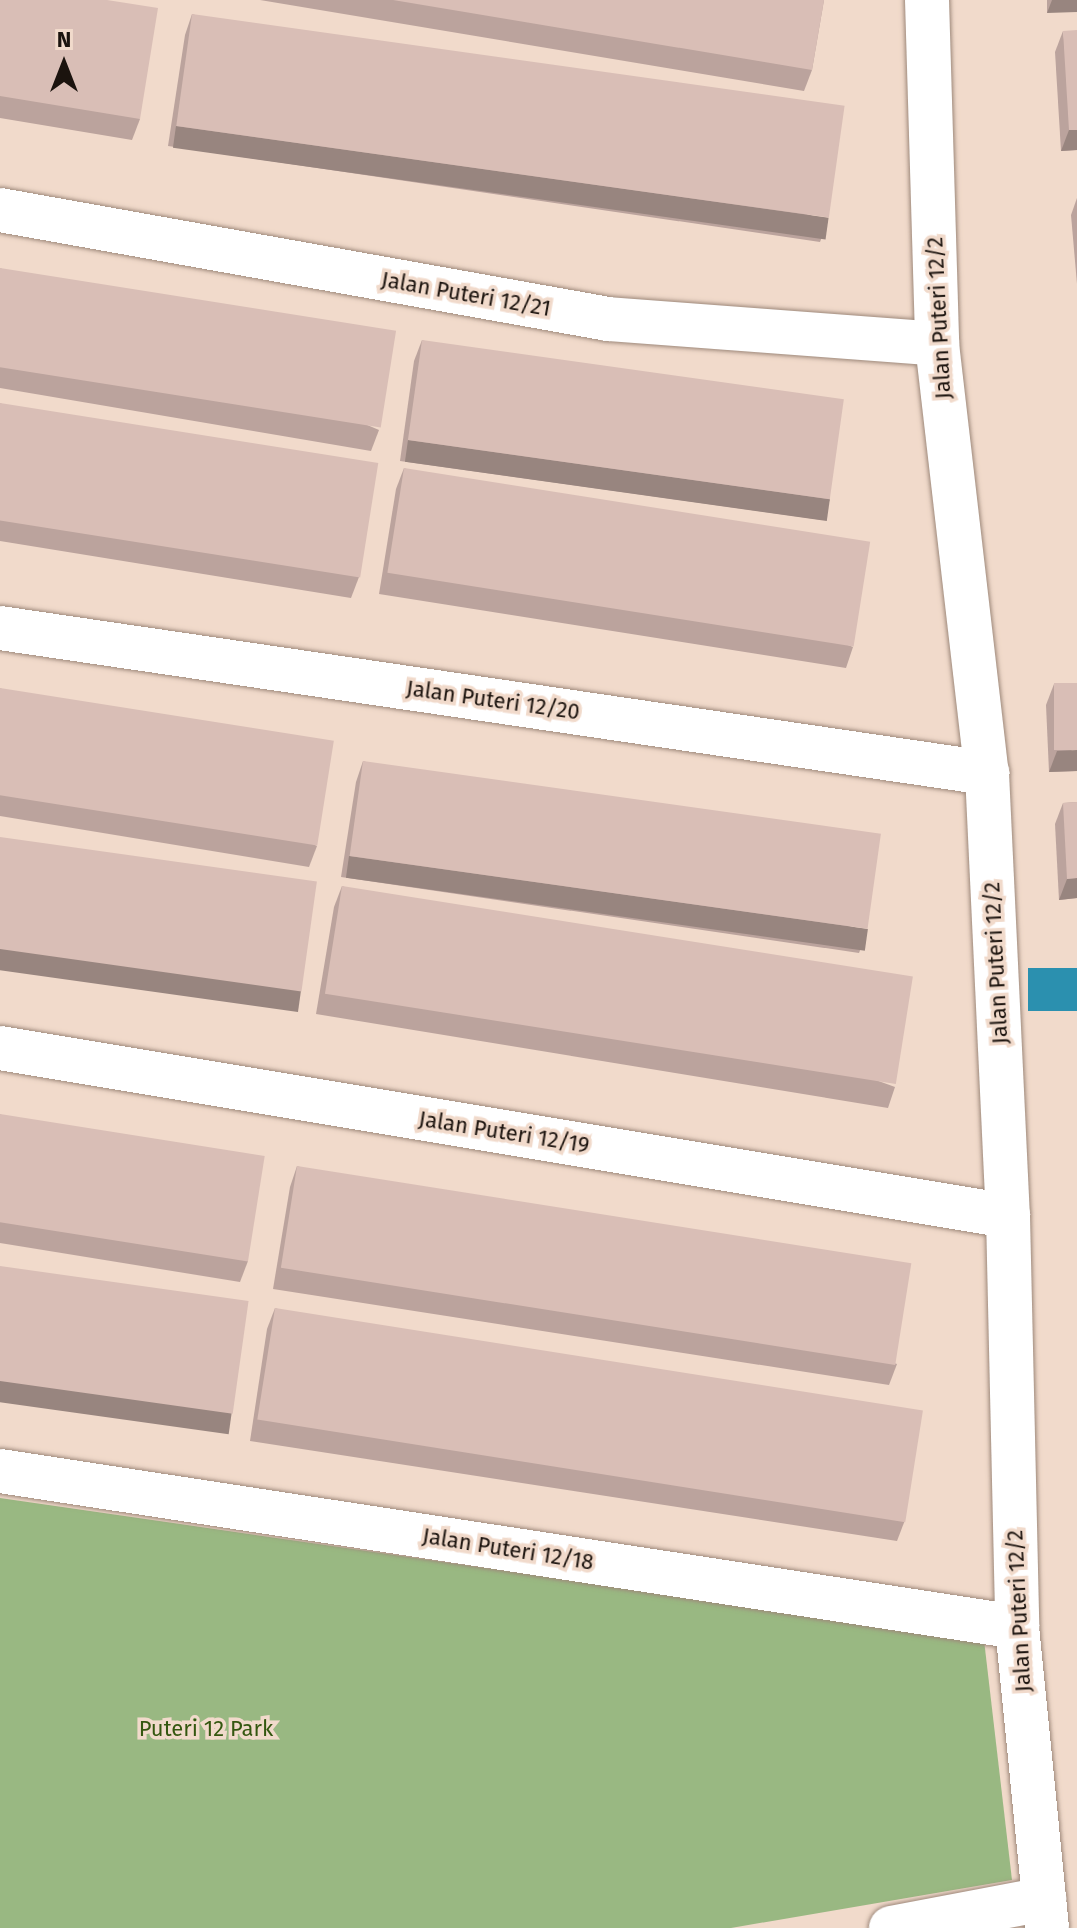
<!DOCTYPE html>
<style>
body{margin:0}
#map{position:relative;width:1077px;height:1928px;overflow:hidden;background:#f1dacb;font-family:"Fira Sans",sans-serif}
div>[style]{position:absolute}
.green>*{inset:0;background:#99b882}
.water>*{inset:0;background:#2b90af;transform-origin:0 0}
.roads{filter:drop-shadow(0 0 2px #9e897b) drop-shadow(0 0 2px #9e897b)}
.minor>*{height:44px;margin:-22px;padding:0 22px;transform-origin:22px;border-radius:22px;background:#fff}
.wall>*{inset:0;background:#bba39d}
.shaded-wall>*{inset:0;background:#98857f;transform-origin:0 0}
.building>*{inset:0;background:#d9beb6;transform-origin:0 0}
span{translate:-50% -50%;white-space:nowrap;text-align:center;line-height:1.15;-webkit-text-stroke:7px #f1dacb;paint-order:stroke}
.street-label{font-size:22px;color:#1b130e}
.park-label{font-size:22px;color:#345710}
.north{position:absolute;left:24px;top:24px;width:80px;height:80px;-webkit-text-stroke:6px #f1dacb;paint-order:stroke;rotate:0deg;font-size:22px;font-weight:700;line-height:32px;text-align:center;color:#1b130e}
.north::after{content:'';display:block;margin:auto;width:28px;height:36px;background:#1b130e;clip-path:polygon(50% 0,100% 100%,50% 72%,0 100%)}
</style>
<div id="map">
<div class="green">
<div style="clip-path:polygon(0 1498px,984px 1640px,1012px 1880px,731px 1928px,0 1928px)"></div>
</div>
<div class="water">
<div style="left:1077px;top:968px;width:43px;height:49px;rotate:90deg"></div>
</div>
<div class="roads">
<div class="minor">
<div style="left:927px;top:0;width:344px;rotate:88.3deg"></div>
<div style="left:937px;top:344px;width:432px;rotate:83.4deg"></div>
<div style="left:987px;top:773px;width:443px;rotate:87.3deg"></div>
<div style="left:1008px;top:1216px;width:411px;rotate:88.7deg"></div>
<div style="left:1017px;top:1627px;width:302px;rotate:84.3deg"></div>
<div style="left:0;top:210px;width:618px;rotate:10.16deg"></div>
<div style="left:608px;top:319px;width:330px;rotate:4.3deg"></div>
<div style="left:0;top:628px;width:998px;rotate:8.36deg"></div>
<div style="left:0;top:1048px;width:1022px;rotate:9.46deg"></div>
<div style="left:0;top:1471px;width:1029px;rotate:8.72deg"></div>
<div style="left:891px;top:1928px;width:156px;rotate:-10.7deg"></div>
</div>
</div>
<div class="wall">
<div style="clip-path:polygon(0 0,140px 119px,132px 140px,0 118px)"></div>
<div style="clip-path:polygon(260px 0,824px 0,812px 70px,804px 91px)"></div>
<div style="clip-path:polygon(1047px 0,1077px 0,1047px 13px)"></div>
<div style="clip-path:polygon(192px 14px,828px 221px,820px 242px,168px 146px,185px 35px)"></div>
<div style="clip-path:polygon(1063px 31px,1077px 150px,1061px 151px,1055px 52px)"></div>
<div style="clip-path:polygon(1077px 198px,1077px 284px,1071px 215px)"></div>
<div style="clip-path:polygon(0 268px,379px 430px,371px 451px,0 388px)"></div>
<div style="clip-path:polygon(422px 340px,830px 499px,822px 520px,400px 461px,414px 361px)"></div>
<div style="clip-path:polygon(0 403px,359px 577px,351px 598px,0 541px)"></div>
<div style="clip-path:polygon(404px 468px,853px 647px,846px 668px,379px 594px,396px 489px)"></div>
<div style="clip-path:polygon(1054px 684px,1077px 771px,1049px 772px,1046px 705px)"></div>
<div style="clip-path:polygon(0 688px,317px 846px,309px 867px,0 816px)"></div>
<div style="clip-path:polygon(363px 761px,867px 932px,859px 953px,341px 877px,356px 782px)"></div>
<div style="clip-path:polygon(1077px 802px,1077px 898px,1059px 900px,1055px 824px,1063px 803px)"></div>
<div style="clip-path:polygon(342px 886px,895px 1087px,888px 1108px,316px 1014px,334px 907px)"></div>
<div style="clip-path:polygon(0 1114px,248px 1261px,240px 1282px,0 1243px)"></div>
<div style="clip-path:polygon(297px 1166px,897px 1364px,889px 1385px,273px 1289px,290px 1187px)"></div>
<div style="clip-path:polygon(275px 1308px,905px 1520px,897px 1541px,250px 1441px,267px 1329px)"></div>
</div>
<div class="shaded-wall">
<div style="clip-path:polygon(1052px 0,1077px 0,1077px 12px,1047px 13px)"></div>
<div style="left:176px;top:126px;width:659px;height:22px;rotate:8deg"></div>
<div style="clip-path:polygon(1069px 130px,1077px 130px,1077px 150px,1061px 151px)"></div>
<div style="left:408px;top:440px;width:426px;height:22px;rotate:8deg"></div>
<div style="clip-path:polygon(1077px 750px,1077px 771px,1049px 772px,1057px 751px)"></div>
<div style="left:349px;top:856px;width:524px;height:22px;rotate:8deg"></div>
<div style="clip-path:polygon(1077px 878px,1077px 898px,1059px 900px,1067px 879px)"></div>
<div style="left:0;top:948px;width:304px;height:22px;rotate:8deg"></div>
<div style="left:0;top:1380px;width:234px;height:22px;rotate:8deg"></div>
</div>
<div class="building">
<div style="clip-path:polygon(0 0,107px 0,158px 8px,140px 119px,0 96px)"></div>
<div style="clip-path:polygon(393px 0,824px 0,812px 70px)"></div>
<div style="left:192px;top:14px;width:659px;height:113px;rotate:8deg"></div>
<div style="clip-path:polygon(1077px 30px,1077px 130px,1069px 130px,1063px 31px)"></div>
<div style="left:0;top:268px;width:401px;height:98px;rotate:9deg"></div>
<div style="left:422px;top:340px;width:426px;height:101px;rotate:8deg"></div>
<div style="left:0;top:403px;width:383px;height:116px;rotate:9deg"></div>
<div style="left:404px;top:468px;width:472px;height:106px;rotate:9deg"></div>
<div style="left:1077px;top:683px;width:67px;height:23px;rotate:90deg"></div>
<div style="left:0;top:688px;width:338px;height:106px;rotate:9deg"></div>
<div style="left:363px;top:761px;width:523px;height:96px;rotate:8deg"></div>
<div style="clip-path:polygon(1077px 802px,1077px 878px,1067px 879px,1063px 803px)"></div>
<div style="left:0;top:837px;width:320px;height:111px;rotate:8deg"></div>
<div style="left:342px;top:886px;width:578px;height:109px;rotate:9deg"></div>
<div style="left:0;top:1114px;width:268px;height:107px;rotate:9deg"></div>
<div style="left:297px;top:1166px;width:622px;height:103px;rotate:9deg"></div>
<div style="left:0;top:1266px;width:251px;height:114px;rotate:8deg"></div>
<div style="left:275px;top:1308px;width:656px;height:113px;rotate:9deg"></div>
</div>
<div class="street-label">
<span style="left:466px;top:294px;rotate:10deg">Jalan Puteri 12/21</span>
<span style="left:939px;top:318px;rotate:-93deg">Jalan Puteri 12/2</span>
<span style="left:493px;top:700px;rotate:8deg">Jalan Puteri 12/20</span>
<span style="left:996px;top:963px;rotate:-93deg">Jalan Puteri 12/2</span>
<span style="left:504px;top:1132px;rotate:9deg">Jalan Puteri 12/19</span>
<span style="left:508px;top:1549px;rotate:9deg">Jalan Puteri 12/18</span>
<span style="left:1019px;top:1611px;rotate:-93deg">Jalan Puteri 12/2</span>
</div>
<div class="park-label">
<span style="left:206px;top:1729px">Puteri 12 Park</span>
</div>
<div class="north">N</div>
</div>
